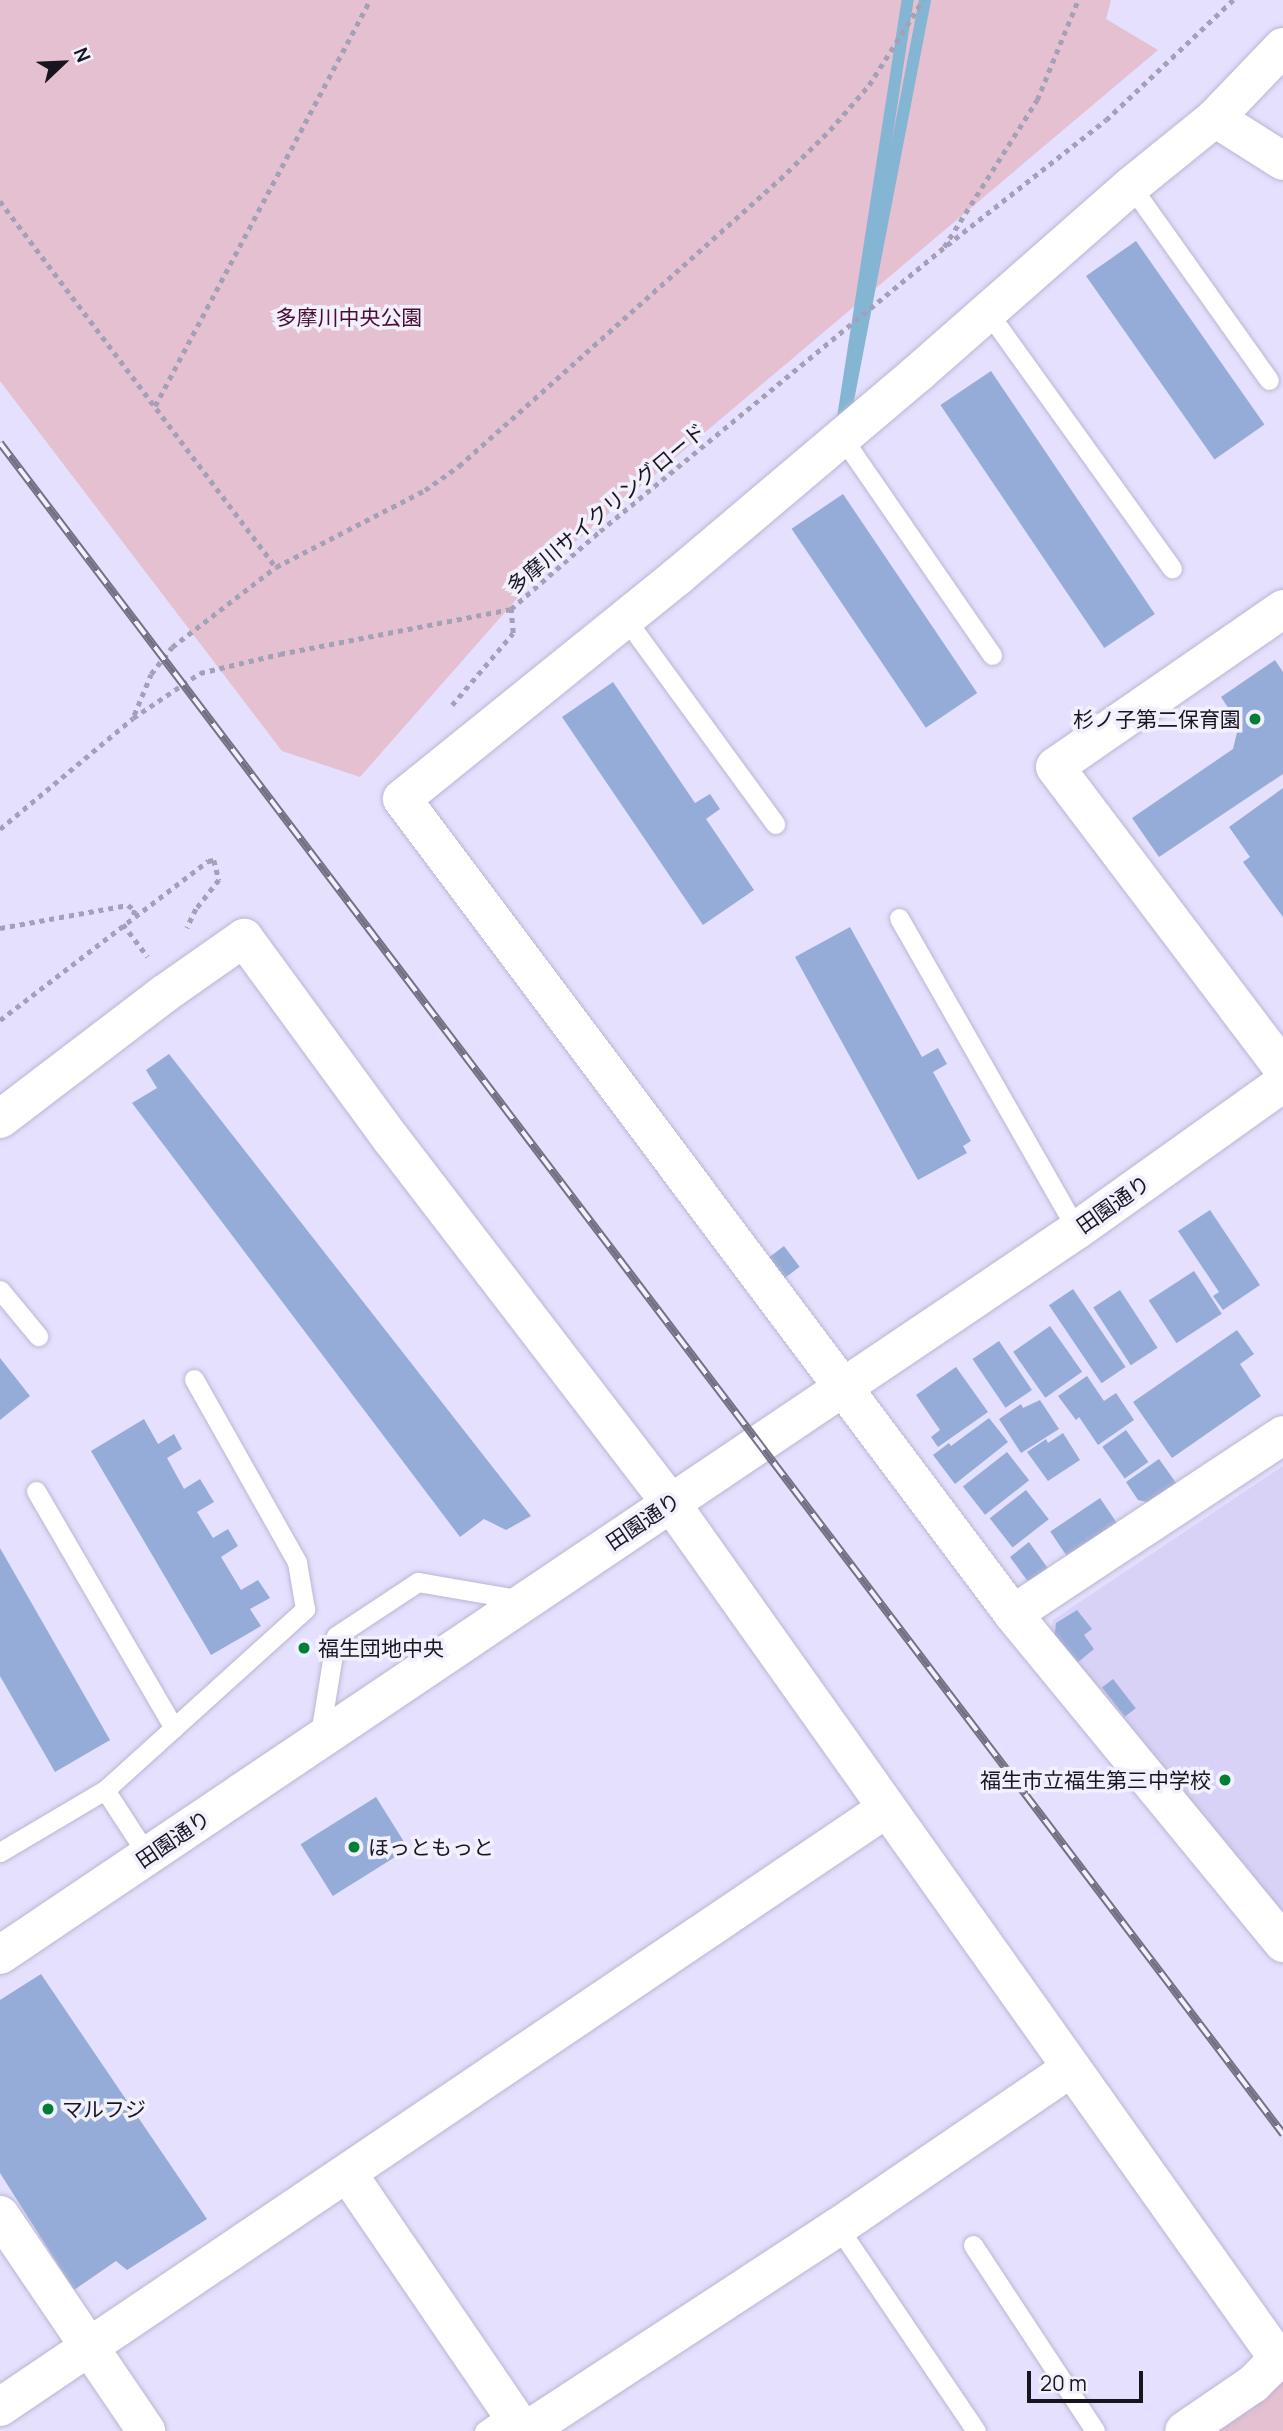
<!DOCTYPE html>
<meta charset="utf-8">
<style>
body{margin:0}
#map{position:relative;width:1283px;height:2431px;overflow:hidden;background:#e4e0fe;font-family:Manrope,"Noto Sans JP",sans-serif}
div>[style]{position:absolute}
.built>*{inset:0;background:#d7d2f6}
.green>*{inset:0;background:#e5c0d1}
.stream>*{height:12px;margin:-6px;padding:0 6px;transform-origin:6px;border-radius:6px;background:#84b6d4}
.building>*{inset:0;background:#95acd8;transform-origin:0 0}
.path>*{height:4.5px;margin-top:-2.25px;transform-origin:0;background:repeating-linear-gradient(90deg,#a3a0b8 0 5px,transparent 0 10px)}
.roads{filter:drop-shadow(0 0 2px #bab6d2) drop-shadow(0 0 2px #bab6d2)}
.lane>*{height:19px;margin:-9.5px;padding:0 9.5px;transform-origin:9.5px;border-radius:9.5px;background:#fff}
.street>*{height:38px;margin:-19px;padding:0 19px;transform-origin:19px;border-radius:19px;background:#fff}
.secondary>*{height:38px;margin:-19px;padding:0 19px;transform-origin:19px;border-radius:19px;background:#fff}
.rail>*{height:8px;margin-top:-4px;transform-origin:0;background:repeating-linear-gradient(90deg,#f1f0fc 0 16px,#737184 0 32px);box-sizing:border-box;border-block:2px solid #737184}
.dots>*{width:19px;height:19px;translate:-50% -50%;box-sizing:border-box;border:4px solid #f1f0fc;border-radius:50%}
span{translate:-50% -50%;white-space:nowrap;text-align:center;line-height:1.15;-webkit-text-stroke:7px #f1f0fc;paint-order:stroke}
.park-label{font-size:21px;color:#490d30}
.street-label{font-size:21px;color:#171620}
.poi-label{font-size:21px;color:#171620}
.right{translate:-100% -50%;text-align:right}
.left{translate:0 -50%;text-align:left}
.north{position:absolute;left:28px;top:28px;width:70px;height:70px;-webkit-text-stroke:5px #f1f0fc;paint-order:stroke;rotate:67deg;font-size:19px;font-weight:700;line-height:28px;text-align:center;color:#171620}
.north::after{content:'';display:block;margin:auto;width:24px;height:32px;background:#171620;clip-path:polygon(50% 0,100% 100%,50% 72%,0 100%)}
.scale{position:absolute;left:1027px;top:2371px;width:116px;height:32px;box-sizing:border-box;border:4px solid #171620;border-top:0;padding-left:9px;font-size:21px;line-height:24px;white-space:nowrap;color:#171620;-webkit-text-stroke:5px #f1f0fc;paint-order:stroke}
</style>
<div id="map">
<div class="built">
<div style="clip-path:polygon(1283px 1466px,1283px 1922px,1050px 1639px,1053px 1620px)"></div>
</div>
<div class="green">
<div style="clip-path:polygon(0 0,1111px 0,1106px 19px,1158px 50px,543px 569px,360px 777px,282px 751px,0 381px)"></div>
<div style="clip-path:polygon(1283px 2358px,1283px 2431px,1179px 2431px)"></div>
</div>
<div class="stream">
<div style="left:842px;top:424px;width:429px;rotate:-81.2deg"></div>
<div style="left:843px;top:426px;width:434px;rotate:-79.1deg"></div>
</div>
<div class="building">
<div style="left:1136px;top:241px;width:224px;height:61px;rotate:55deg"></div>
<div style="left:991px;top:371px;width:293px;height:61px;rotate:56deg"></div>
<div style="left:843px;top:494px;width:240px;height:62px;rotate:56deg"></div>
<div style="clip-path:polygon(1275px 660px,1283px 672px,1283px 774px,1159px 857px,1132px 818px,1233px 749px,1239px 724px,1221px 697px)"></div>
<div style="clip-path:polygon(613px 682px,695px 803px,710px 794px,720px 809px,706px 819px,754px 890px,703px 925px,562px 717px)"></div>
<div style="clip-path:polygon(1283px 788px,1283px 917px,1243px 862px,1250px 857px,1229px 827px)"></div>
<div style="clip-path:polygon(850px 927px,922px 1057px,938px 1048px,947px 1064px,933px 1072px,971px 1141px,963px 1146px,967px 1153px,918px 1180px,795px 957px)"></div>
<div style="clip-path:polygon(169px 1054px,531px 1516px,506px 1530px,484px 1519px,460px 1537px,132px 1103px,157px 1088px,146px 1070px)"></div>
<div style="clip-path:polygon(1210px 1210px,1260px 1285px,1223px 1310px,1213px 1296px,1219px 1292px,1178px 1231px)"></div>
<div style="left:784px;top:1246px;width:26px;height:21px;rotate:53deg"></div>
<div style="left:1194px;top:1271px;width:51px;height:54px;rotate:57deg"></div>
<div style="left:1073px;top:1289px;width:94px;height:29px;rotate:56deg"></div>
<div style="left:1120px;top:1290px;width:69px;height:32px;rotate:57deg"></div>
<div style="left:1050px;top:1326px;width:56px;height:45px;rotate:55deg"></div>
<div style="clip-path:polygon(1237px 1330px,1254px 1354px,1240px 1364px,1261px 1396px,1172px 1458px,1133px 1402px)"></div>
<div style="left:999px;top:1341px;width:59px;height:32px;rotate:56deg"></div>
<div style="clip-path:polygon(0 1358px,30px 1396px,0 1420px)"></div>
<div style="clip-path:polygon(956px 1367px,988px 1412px,938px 1447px,931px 1437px,940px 1430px,916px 1395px)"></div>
<div style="clip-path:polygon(1087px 1376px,1104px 1401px,1116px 1393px,1134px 1420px,1098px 1445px,1079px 1417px,1076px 1420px,1058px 1396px)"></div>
<div style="clip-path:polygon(1040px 1400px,1059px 1429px,1021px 1453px,999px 1419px,1021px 1404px,1023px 1408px)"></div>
<div style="clip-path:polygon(989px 1418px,1008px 1442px,955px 1484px,933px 1455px,949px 1443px,951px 1446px)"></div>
<div style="clip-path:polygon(144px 1419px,158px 1444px,174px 1434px,182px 1449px,167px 1458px,184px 1489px,200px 1479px,214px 1502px,197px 1512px,213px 1538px,228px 1529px,238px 1546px,221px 1557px,241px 1590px,258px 1580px,270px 1598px,250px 1609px,261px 1626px,211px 1655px,91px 1451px)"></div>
<div style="left:1126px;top:1430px;width:39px;height:29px;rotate:55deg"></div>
<div style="clip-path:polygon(1063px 1433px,1080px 1460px,1048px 1481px,1027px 1452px,1046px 1439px,1048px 1443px)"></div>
<div style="left:1007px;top:1452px;width:36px;height:56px;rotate:52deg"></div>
<div style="clip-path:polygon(1159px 1459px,1179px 1487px,1155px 1504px,1138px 1500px,1126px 1482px)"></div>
<div style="left:1026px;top:1490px;width:37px;height:46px;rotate:52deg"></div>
<div style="left:1100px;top:1498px;width:34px;height:60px;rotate:56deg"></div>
<div style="clip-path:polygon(1029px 1542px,1052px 1574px,1029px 1583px,1010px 1557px)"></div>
<div style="clip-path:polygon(0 1548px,110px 1740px,55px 1772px,0 1676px)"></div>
<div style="clip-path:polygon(1077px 1610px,1092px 1629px,1084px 1635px,1094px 1649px,1077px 1663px,1054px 1639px,1056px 1623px)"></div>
<div style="left:1113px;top:1679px;width:37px;height:14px;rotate:52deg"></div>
<div style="left:376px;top:1797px;width:61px;height:89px;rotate:58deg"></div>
<div style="clip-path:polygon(41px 1974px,207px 2219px,127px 2270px,116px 2261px,74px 2290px,0 2173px,0 2000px)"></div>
</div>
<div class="path">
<div style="left:0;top:201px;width:458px;rotate:53deg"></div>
<div style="left:947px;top:245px;width:202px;rotate:-38.2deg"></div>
<div style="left:1106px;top:120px;width:175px;rotate:-43.4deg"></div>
<div style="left:155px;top:406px;width:459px;rotate:-62.1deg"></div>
<div style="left:452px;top:705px;width:94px;rotate:-49.7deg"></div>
<div style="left:513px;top:633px;width:24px;rotate:-95deg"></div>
<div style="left:134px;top:715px;width:44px;rotate:-67.5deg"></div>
<div style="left:151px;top:674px;width:34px;rotate:-52deg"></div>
<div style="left:172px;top:647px;width:131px;rotate:-37.6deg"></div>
<div style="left:276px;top:567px;width:168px;rotate:-27.3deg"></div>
<div style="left:425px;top:490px;width:42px;rotate:-35.2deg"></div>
<div style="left:459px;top:466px;width:431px;rotate:-41.8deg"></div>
<div style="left:780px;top:179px;width:70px;rotate:-44.4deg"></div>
<div style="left:830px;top:130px;width:60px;rotate:-49.1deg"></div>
<div style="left:869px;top:85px;width:101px;rotate:-57.6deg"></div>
<div style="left:0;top:829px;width:173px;rotate:-39.8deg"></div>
<div style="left:133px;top:718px;width:81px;rotate:-33.9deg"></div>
<div style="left:200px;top:673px;width:82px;rotate:-13.4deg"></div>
<div style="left:280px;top:654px;width:235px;rotate:-11deg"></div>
<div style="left:511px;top:609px;width:118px;rotate:-41.2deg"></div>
<div style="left:600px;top:531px;width:446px;rotate:-39.5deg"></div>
<div style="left:944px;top:247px;width:174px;rotate:-57.7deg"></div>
<div style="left:1037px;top:100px;width:108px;rotate:-67.7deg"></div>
<div style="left:123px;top:924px;width:41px;rotate:52.9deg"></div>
<div style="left:0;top:928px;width:130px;rotate:-10.2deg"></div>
<div style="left:128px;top:905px;width:9px;rotate:36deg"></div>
<div style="left:135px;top:910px;width:7px;rotate:106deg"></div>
<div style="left:0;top:1020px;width:262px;rotate:-37.4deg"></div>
<div style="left:208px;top:861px;width:6px;rotate:-9deg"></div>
<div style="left:214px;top:860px;width:21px;rotate:76deg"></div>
<div style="left:219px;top:880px;width:37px;rotate:128deg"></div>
<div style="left:196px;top:909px;width:21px;rotate:115deg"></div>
</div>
<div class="roads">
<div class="lane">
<div style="left:1131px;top:186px;width:238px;rotate:54.6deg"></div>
<div style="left:987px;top:311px;width:317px;rotate:54.3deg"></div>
<div style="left:841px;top:436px;width:266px;rotate:55.4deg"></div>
<div style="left:625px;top:618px;width:255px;rotate:53.9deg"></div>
<div style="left:899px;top:918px;width:359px;rotate:60.3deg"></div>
<div style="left:0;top:1290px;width:60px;rotate:50.4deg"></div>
<div style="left:36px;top:1491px;width:274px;rotate:59.8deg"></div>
<div style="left:319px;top:1740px;width:105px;rotate:-80.7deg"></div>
<div style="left:336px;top:1636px;width:98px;rotate:-33.4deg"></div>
<div style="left:418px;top:1582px;width:106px;rotate:9.8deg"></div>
<div style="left:105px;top:1790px;width:79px;rotate:56.9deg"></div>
<div style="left:0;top:1852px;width:122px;rotate:-30.6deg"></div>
<div style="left:105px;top:1790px;width:270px;rotate:-42.1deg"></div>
<div style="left:305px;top:1609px;width:48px;rotate:-99.7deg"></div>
<div style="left:297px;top:1562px;width:210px;rotate:-119.4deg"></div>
<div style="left:838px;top:2227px;width:246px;rotate:55.9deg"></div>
<div style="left:973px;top:2245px;width:222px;rotate:56.7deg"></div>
<div style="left:484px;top:2431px;width:33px;rotate:-35deg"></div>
</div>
<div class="street">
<div style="left:1283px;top:47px;width:98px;rotate:133.8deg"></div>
<div style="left:1215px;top:118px;width:108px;rotate:141deg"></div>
<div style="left:1131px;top:186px;width:285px;rotate:138.7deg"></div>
<div style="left:917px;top:374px;width:314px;rotate:139.8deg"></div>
<div style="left:677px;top:577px;width:353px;rotate:141.1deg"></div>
<div style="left:402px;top:799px;width:1019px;rotate:53.14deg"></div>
<div style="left:1013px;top:1614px;width:426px;rotate:50.6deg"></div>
<div style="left:1215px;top:118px;width:80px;rotate:32.3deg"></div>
<div style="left:1283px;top:609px;width:277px;rotate:145.3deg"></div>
<div style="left:1055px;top:767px;width:378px;rotate:52.9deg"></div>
<div style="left:0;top:1119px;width:206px;rotate:-37.3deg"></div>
<div style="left:164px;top:994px;width:98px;rotate:-35deg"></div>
<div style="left:244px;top:938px;width:250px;rotate:53.8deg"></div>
<div style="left:392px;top:1140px;width:456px;rotate:52.5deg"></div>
<div style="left:670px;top:1502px;width:1044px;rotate:54.63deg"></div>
<div style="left:1274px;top:2353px;width:16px;rotate:108deg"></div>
<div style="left:1269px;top:2368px;width:23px;rotate:135deg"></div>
<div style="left:1253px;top:2384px;width:83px;rotate:145.7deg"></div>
<div style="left:1013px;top:1614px;width:324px;rotate:-33.5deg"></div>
<div style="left:348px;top:2174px;width:311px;rotate:55.7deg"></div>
<div style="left:0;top:2215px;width:261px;rotate:55.9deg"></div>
<div style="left:0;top:2407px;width:1070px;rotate:-34.03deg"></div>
<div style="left:526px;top:2431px;width:373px;rotate:-33.2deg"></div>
<div style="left:838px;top:2227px;width:282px;rotate:-34.3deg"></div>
</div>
<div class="secondary">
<div style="left:0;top:1955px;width:1298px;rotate:-33.95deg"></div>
<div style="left:1077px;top:1230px;width:253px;rotate:-35.5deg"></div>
</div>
</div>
<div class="rail">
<div style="left:0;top:443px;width:2123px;rotate:52.81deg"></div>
</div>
<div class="dots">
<div style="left:1255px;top:719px;background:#007e36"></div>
<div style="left:304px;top:1648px;background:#007e36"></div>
<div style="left:1225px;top:1780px;background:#007e36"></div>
<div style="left:354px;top:1847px;background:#007e36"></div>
<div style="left:48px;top:2109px;background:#007e36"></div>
</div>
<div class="park-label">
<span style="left:349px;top:317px">多摩川中央公園</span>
</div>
<div class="street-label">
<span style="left:606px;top:508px;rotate:-40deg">多摩川サイクリングロード</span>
<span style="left:1113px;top:1204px;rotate:-35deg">田園通り</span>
<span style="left:643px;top:1521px;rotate:-34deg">田園通り</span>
<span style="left:173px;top:1839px;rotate:-34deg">田園通り</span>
</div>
<div class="poi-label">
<span class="right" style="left:1241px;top:719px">杉ノ子第二保育園</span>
<span class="left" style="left:318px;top:1648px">福生団地中央</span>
<span class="right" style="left:1211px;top:1780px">福生市立福生第三中学校</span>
<span class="left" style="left:368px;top:1847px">ほっともっと</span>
<span class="left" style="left:62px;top:2109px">マルフジ</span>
</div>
<div class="north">N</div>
<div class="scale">20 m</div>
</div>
